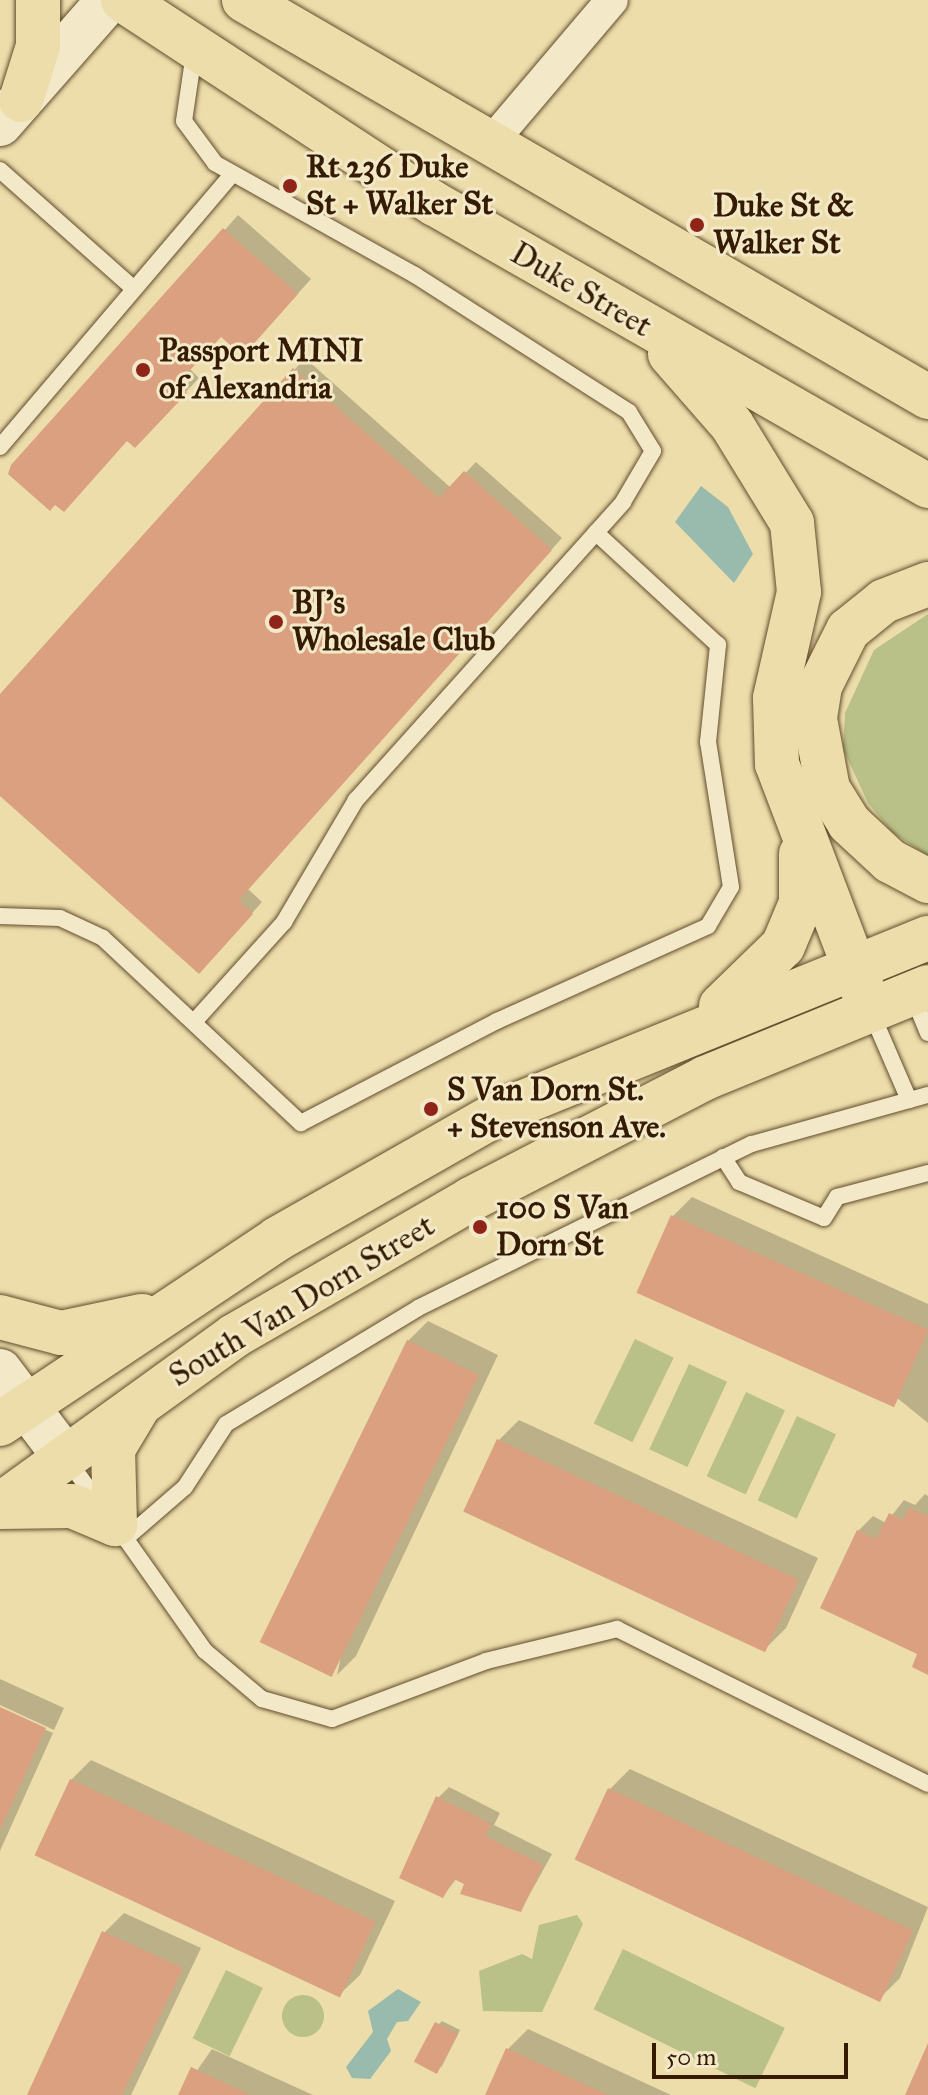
<!DOCTYPE html>
<style>
body{margin:0}
#map{position:relative;width:928px;height:2095px;overflow:hidden;background:#ecddab;font-family:"IM FELL Great Primer",serif}
div>[style]{position:absolute}
.green>*{inset:0;background:#b9c088;transform-origin:0 0}
.round{border-radius:50%}
.water>*{inset:0;background:#99bbae}
.shadow>*{inset:0;background:#0003}
.building>*{inset:0;background:#daa080;transform-origin:0 0}
.roads{filter:drop-shadow(0 0 2px #624c2c) drop-shadow(0 0 2px #624c2c)}
.lane>*{height:16px;margin:-8px;padding:0 8px;transform-origin:8px;border-radius:8px;background:#f3e9c8}
.street>*{height:32px;margin:-16px;padding:0 16px;transform-origin:16px;border-radius:16px;background:#f3e9c8}
.secondary>*{height:44px;margin:-22px;padding:0 22px;transform-origin:22px;border-radius:22px;background:#f3e9c8}
.primary>*{height:44px;margin:-22px;padding:0 22px;transform-origin:22px;border-radius:22px;background:#ecddab}
.dots>*{width:22px;height:22px;translate:-50% -50%;box-sizing:border-box;border:4px solid #f3e9c8;border-radius:50%}
span{translate:-50% -50%;white-space:nowrap;text-align:center;line-height:1.15;-webkit-text-stroke:6px #f3e9c8;paint-order:stroke}
.poi-label{font-size:32px;color:#341b02;font-weight:700}
.left{translate:0 -50%;text-align:left}
.street-label{font-size:32px;color:#341b02}
.scale{position:absolute;left:652px;top:2043px;width:196px;height:36px;box-sizing:border-box;border:4px solid #341b02;border-top:0;padding-left:10px;font-size:24px;line-height:28px;white-space:nowrap;color:#341b02;-webkit-text-stroke:6px #f3e9c8;paint-order:stroke}
</style>
<div id="map">
<div class="green">
<div style="clip-path:polygon(928px 614px,928px 856px,892px 832px,868px 803px,843px 749px,845px 713px,874px 650px)"></div>
<div style="left:635px;top:1339px;width:43px;height:94px;rotate:26deg"></div>
<div style="left:689px;top:1364px;width:42px;height:94px;rotate:25deg"></div>
<div style="left:746px;top:1392px;width:43px;height:93px;rotate:25deg"></div>
<div style="left:797px;top:1416px;width:43px;height:93px;rotate:25deg"></div>
<div style="clip-path:polygon(577px 1915px,583px 1924px,542px 2012px,483px 2011px,479px 1971px,522px 1954px,532px 1959px,539px 1925px)"></div>
<div style="left:623px;top:1949px;width:180px;height:67px;rotate:26deg"></div>
<div style="left:226px;top:1970px;width:41px;height:76px;rotate:26deg"></div>
<div class="round" style="left:282px;top:1995px;width:42px;height:42px"></div>
</div>
<div class="water">
<div style="clip-path:polygon(701px 486px,728px 507px,753px 554px,734px 583px,675px 522px)"></div>
<div style="clip-path:polygon(398px 1989px,421px 2002px,408px 2021px,397px 2022px,387px 2039px,391px 2051px,370px 2079px,352px 2078px,346px 2067px,373px 2032px,368px 2011px)"></div>
</div>
<div class="shadow">
<div style="clip-path:polygon(238px 215px,311px 279px,257px 339px,221px 334px,189px 368px,199px 378px,149px 431px,11px 474px)"></div>
<div style="clip-path:polygon(305px 358px,451px 488px,476px 462px,562px 538px,248px 889px,262px 902px,210px 961px,0 794px,0 697px)"></div>
<div style="clip-path:polygon(692px 1197px,928px 1304px,928px 1423px,673px 1216px)"></div>
<div style="clip-path:polygon(428px 1321px,498px 1355px,356px 1656px,337px 1675px,408px 1341px)"></div>
<div style="clip-path:polygon(519px 1420px,818px 1558px,786px 1628px,766px 1648px,499px 1440px)"></div>
<div style="clip-path:polygon(925px 1494px,928px 1496px,928px 1672px,858px 1531px,873px 1516px,886px 1523px,904px 1500px,915px 1505px)"></div>
<div style="clip-path:polygon(0 1679px,64px 1708px,54px 1730px,0 1705px)"></div>
<div style="clip-path:polygon(0 1710px,53px 1733px,0 1851px)"></div>
<div style="clip-path:polygon(91px 1760px,395px 1901px,360px 1975px,340px 1994px,71px 1780px)"></div>
<div style="clip-path:polygon(630px 1769px,928px 1907px,900px 1978px,880px 1998px,610px 1789px)"></div>
<div style="clip-path:polygon(449px 1787px,500px 1813px,494px 1825px,552px 1854px,521px 1910px,457px 1878px,443px 1896px,438px 1798px)"></div>
<div style="clip-path:polygon(124px 1913px,201px 1948px,131px 2095px,29px 2095px,104px 1933px)"></div>
<div style="clip-path:polygon(442px 2021px,460px 2030px,441px 2068px,439px 2024px)"></div>
<div style="clip-path:polygon(528px 2029px,671px 2095px,487px 2095px,508px 2049px)"></div>
<div style="clip-path:polygon(212px 2049px,313px 2095px,180px 2095px)"></div>
</div>
<div class="building">
<div style="clip-path:polygon(223px 228px,298px 294px,243px 356px,221px 337px,177px 384px,187px 393px,135px 448px,127px 441px,64px 512px,55px 505px,50px 511px,8px 474px,11px 465px)"></div>
<div style="clip-path:polygon(293px 368px,439px 498px,464px 471px,552px 550px,239px 900px,253px 914px,199px 974px,0 796px,0 694px)"></div>
<div style="left:671px;top:1215px;width:282px;height:85px;rotate:24deg"></div>
<div style="left:407px;top:1340px;width:80px;height:336px;rotate:26deg"></div>
<div style="left:497px;top:1439px;width:333px;height:80px;rotate:25deg"></div>
<div style="clip-path:polygon(909px 1508px,928px 1516px,928px 1675px,912px 1667px,917px 1654px,820px 1608px,857px 1530px,876px 1539px,889px 1513px,903px 1520px)"></div>
<div style="clip-path:polygon(0 1707px,46px 1728px,0 1830px)"></div>
<div style="left:70px;top:1779px;width:337px;height:84px;rotate:25deg"></div>
<div style="left:608px;top:1788px;width:337px;height:79px;rotate:25deg"></div>
<div style="clip-path:polygon(436px 1796px,491px 1824px,485px 1836px,543px 1865px,521px 1912px,460px 1894px,464px 1884px,454px 1879px,443px 1898px,399px 1878px)"></div>
<div style="clip-path:polygon(102px 1931px,183px 1968px,122px 2095px,27px 2095px)"></div>
<div style="left:435px;top:2022px;width:26px;height:45px;rotate:28deg"></div>
<div style="clip-path:polygon(928px 2043px,928px 2095px,905px 2095px)"></div>
<div style="clip-path:polygon(506px 2048px,608px 2095px,485px 2095px)"></div>
<div style="clip-path:polygon(191px 2067px,250px 2095px,178px 2095px)"></div>
</div>
<div class="roads">
<div class="lane">
<div style="left:0;top:170px;width:179px;rotate:41.6deg"></div>
<div style="left:0;top:447px;width:358px;rotate:-49.6deg"></div>
<div style="left:0;top:916px;width:60px;rotate:1.9deg"></div>
<div style="left:60px;top:918px;width:47px;rotate:24.9deg"></div>
<div style="left:103px;top:938px;width:271px;rotate:43.1deg"></div>
<div style="left:301px;top:1123px;width:221px;rotate:-27.5deg"></div>
<div style="left:497px;top:1021px;width:231px;rotate:-24.2deg"></div>
<div style="left:708px;top:926px;width:45px;rotate:-59.5deg"></div>
<div style="left:731px;top:887px;width:147px;rotate:-99deg"></div>
<div style="left:708px;top:742px;width:98px;rotate:-84.1deg"></div>
<div style="left:718px;top:645px;width:166px;rotate:-137.4deg"></div>
<div style="left:912px;top:994px;width:42px;rotate:67.7deg"></div>
<div style="left:871px;top:1012px;width:96px;rotate:66.6deg"></div>
<div style="left:194px;top:1022px;width:135px;rotate:-48deg"></div>
<div style="left:284px;top:922px;width:142px;rotate:-59.5deg"></div>
<div style="left:356px;top:800px;width:400px;rotate:-48.1deg"></div>
<div style="left:623px;top:502px;width:59px;rotate:-59.5deg"></div>
<div style="left:653px;top:451px;width:46px;rotate:-121.6deg"></div>
<div style="left:629px;top:412px;width:254px;rotate:-147.4deg"></div>
<div style="left:415px;top:275px;width:229px;rotate:-150.8deg"></div>
<div style="left:215px;top:163px;width:52px;rotate:-126.4deg"></div>
<div style="left:184px;top:121px;width:69px;rotate:-81.6deg"></div>
<div style="left:723px;top:1157px;width:30px;rotate:57deg"></div>
<div style="left:739px;top:1182px;width:92px;rotate:23deg"></div>
<div style="left:824px;top:1218px;width:25px;rotate:-58deg"></div>
<div style="left:837px;top:1197px;width:94px;rotate:-14.8deg"></div>
<div style="left:66px;top:1458px;width:61px;rotate:53.7deg"></div>
<div style="left:116px;top:1525px;width:154px;rotate:54.8deg"></div>
<div style="left:205px;top:1651px;width:75px;rotate:40.1deg"></div>
<div style="left:262px;top:1699px;width:73px;rotate:15.9deg"></div>
<div style="left:332px;top:1719px;width:165px;rotate:-20.6deg"></div>
<div style="left:486px;top:1661px;width:135px;rotate:-13.7deg"></div>
<div style="left:617px;top:1629px;width:347px;rotate:26.5deg"></div>
<div style="left:125px;top:1539px;width:79px;rotate:-40.9deg"></div>
<div style="left:185px;top:1487px;width:75px;rotate:-56.9deg"></div>
<div style="left:226px;top:1424px;width:224px;rotate:-31.1deg"></div>
<div style="left:418px;top:1308px;width:372px;rotate:-26.2deg"></div>
<div style="left:752px;top:1144px;width:183px;rotate:-15.6deg"></div>
</div>
<div class="street">
<div style="left:489px;top:145px;width:190px;rotate:-49.7deg"></div>
</div>
<div class="secondary">
<div style="left:0;top:124px;width:165px;rotate:-48.7deg"></div>
<div style="left:0;top:1371px;width:108px;rotate:52.9deg"></div>
</div>
<div class="primary">
<div style="left:123px;top:0;width:373px;rotate:33.2deg"></div>
<div style="left:435px;top:204px;width:568px;rotate:29.77deg"></div>
<div style="left:244px;top:0;width:791px;rotate:30.13deg"></div>
<div style="left:21px;top:100px;width:57px;rotate:-72.5deg"></div>
<div style="left:38px;top:46px;width:46px;rotate:-90deg"></div>
<div style="left:670px;top:354px;width:94px;rotate:48.9deg"></div>
<div style="left:732px;top:425px;width:115px;rotate:58.5deg"></div>
<div style="left:792px;top:523px;width:69px;rotate:84.2deg"></div>
<div style="left:799px;top:592px;width:109px;rotate:102.8deg"></div>
<div style="left:775px;top:698px;width:66px;rotate:88.3deg"></div>
<div style="left:777px;top:764px;width:245px;rotate:69.2deg"></div>
<div style="left:928px;top:584px;width:47px;rotate:158.9deg"></div>
<div style="left:884px;top:601px;width:46px;rotate:141.1deg"></div>
<div style="left:848px;top:630px;width:63px;rotate:116.6deg"></div>
<div style="left:820px;top:686px;width:33px;rotate:99deg"></div>
<div style="left:815px;top:719px;width:71px;rotate:79.5deg"></div>
<div style="left:828px;top:789px;width:40px;rotate:58deg"></div>
<div style="left:849px;top:823px;width:56px;rotate:42.8deg"></div>
<div style="left:890px;top:861px;width:43px;rotate:27.8deg"></div>
<div style="left:721px;top:1006px;width:86px;rotate:-44.1deg"></div>
<div style="left:783px;top:946px;width:47px;rotate:-67.3deg"></div>
<div style="left:801px;top:903px;width:49px;rotate:-90deg"></div>
<div style="left:0;top:1317px;width:63px;rotate:14.7deg"></div>
<div style="left:61px;top:1333px;width:83px;rotate:-11.9deg"></div>
<div style="left:0;top:1424px;width:333px;rotate:-33.7deg"></div>
<div style="left:277px;top:1239px;width:261px;rotate:-29.6deg"></div>
<div style="left:504px;top:1110px;width:458px;rotate:-22.1deg"></div>
<div style="left:0;top:1505px;width:289px;rotate:-35.8deg"></div>
<div style="left:234px;top:1336px;width:274px;rotate:-30deg"></div>
<div style="left:471px;top:1199px;width:263px;rotate:-27.3deg"></div>
<div style="left:705px;top:1078px;width:241px;rotate:-22.2deg"></div>
<div style="left:0;top:1507px;width:72px;rotate:-0.8deg"></div>
<div style="left:72px;top:1506px;width:47px;rotate:22.7deg"></div>
<div style="left:115px;top:1524px;width:75px;rotate:-91.5deg"></div>
<div style="left:113px;top:1449px;width:49px;rotate:-59.2deg"></div>
</div>
</div>
<div class="dots">
<div style="left:290px;top:186px;background:#8f2418"></div>
<div style="left:697px;top:225px;background:#8f2418"></div>
<div style="left:143px;top:370px;background:#8f2418"></div>
<div style="left:276px;top:622px;background:#8f2418"></div>
<div style="left:431px;top:1109px;background:#8f2418"></div>
<div style="left:480px;top:1227px;background:#8f2418"></div>
</div>
<div class="poi-label">
<span class="left" style="left:306px;top:186px">Rt 236 Duke<br>St + Walker St</span>
<span class="left" style="left:713px;top:225px">Duke St &amp;<br>Walker St</span>
<span class="left" style="left:159px;top:370px">Passport MINI<br>of Alexandria</span>
<span class="left" style="left:292px;top:622px">BJ's<br>Wholesale Club</span>
<span class="left" style="left:447px;top:1109px">S Van Dorn St.<br>+ Stevenson Ave.</span>
<span class="left" style="left:496px;top:1227px">100 S Van<br>Dorn St</span>
</div>
<div class="street-label">
<span style="left:581px;top:290px;rotate:30deg">Duke Street</span>
<span style="left:302px;top:1301px;rotate:-31deg">South Van Dorn Street</span>
</div>
<div class="scale">50 m</div>
</div>
